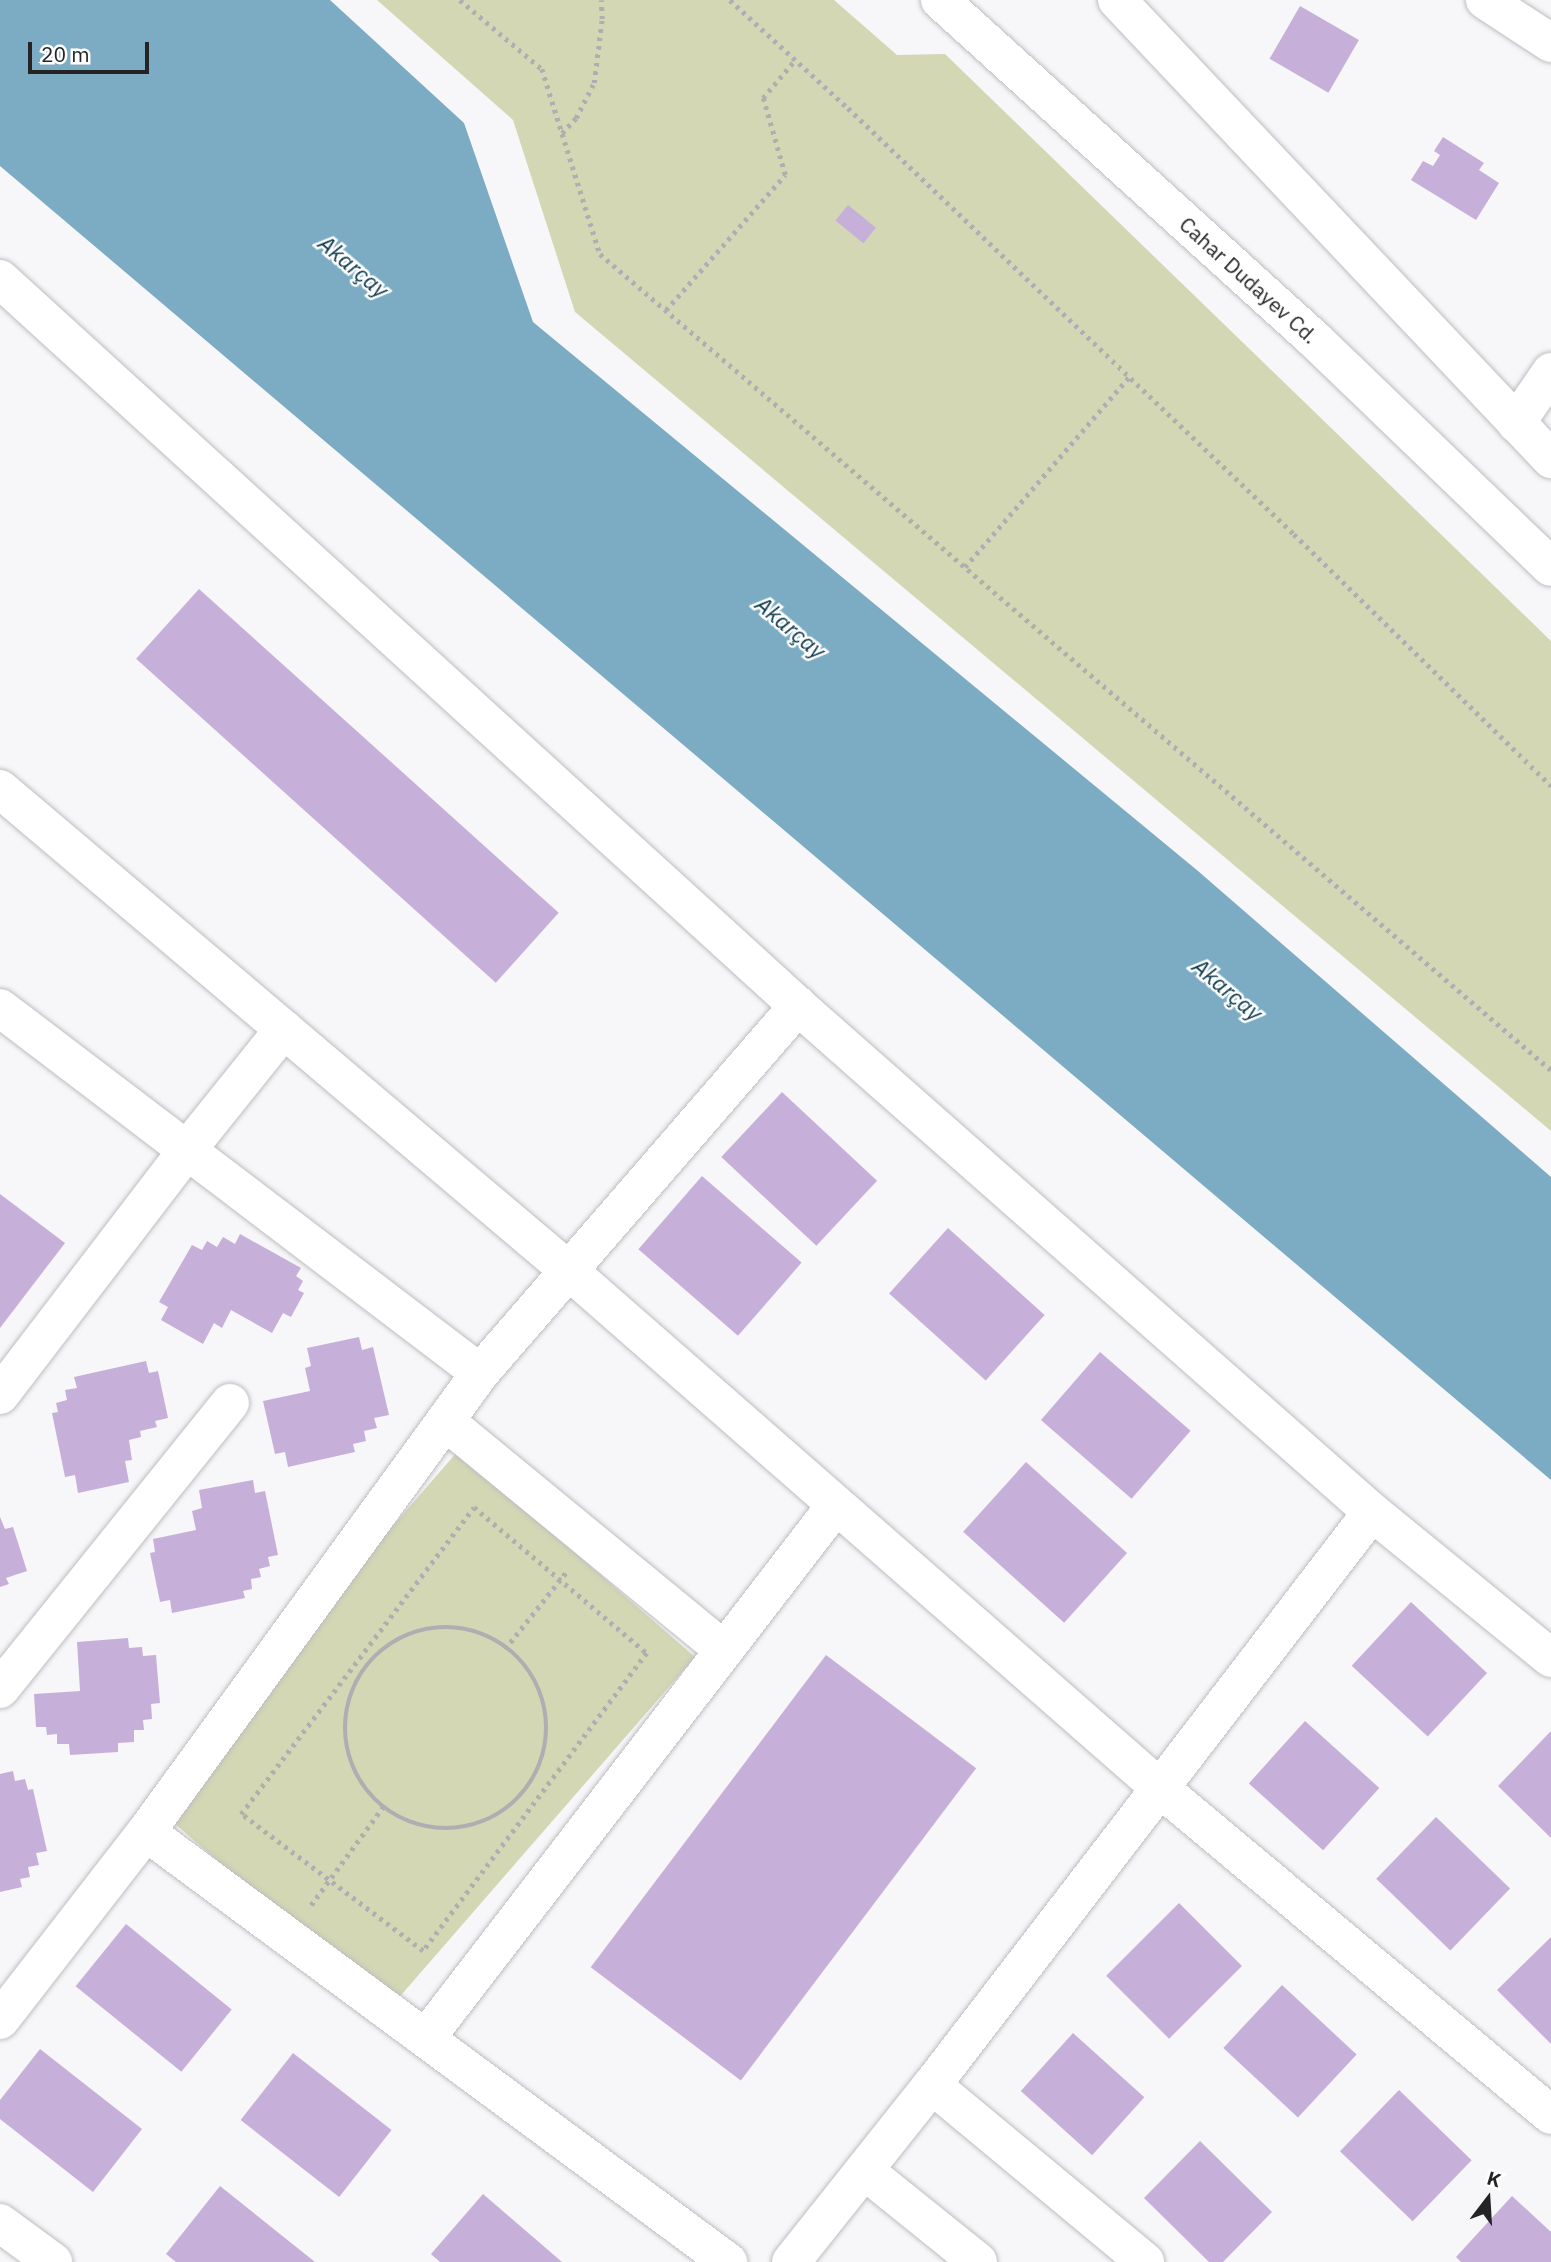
<!DOCTYPE html>
<meta charset="utf-8">
<style>
body{margin:0}
#map{position:relative;width:1551px;height:2262px;overflow:hidden;background:#f7f6f9;font-family:"IBM Plex Sans",sans-serif}
div>[style]{position:absolute}
.green>*{inset:0;background:#d3d7b4;transform-origin:0 0}
.water>*{inset:0;background:#7bacc3}
.building>*{inset:0;background:#c6b0d9;transform-origin:0 0}
.path>*{height:4.5px;margin-top:-2.25px;transform-origin:0;background:repeating-linear-gradient(90deg,#afaeb0 0 3.5px,transparent 0 8.5px)}
.path>.ring{margin:-2.25px;padding:0;box-sizing:content-box;background:none;border:4.5px solid #afaeb0;border-radius:50%}
.roads{filter:drop-shadow(0 0 2px #bebdc0) drop-shadow(0 0 2px #bebdc0)}
.minor>*{height:38px;margin:-19px;padding:0 19px;transform-origin:19px;border-radius:19px;background:#fff}
.major>*{height:38px;margin:-19px;padding:0 19px;transform-origin:19px;border-radius:19px;background:#fff}
span{translate:-50% -50%;white-space:nowrap;text-align:center;line-height:1.15;-webkit-text-stroke:5px #fff;paint-order:stroke}
.street-label{font-size:21px;color:#252425}
.water-label{font-size:23px;color:#0e394b;font-style:italic}
.north{position:absolute;left:1453px;top:2164px;width:70px;height:70px;-webkit-text-stroke:5px #fff;paint-order:stroke;rotate:17deg;font-size:19px;font-weight:700;line-height:28px;text-align:center;color:#252425}
.north::after{content:'';display:block;margin:auto;width:24px;height:32px;background:#252425;clip-path:polygon(50% 0,100% 100%,50% 72%,0 100%)}
.scale{position:absolute;left:28px;top:42px;width:121px;height:32px;box-sizing:border-box;border:4px solid #252425;border-top:0;padding-left:9px;font-size:21px;line-height:24px;white-space:nowrap;color:#252425;-webkit-text-stroke:5px #fff;paint-order:stroke}
</style>
<div id="map">
<div class="green">
<div style="clip-path:polygon(377px 0,834px 0,897px 55px,945px 54px,1551px 641px,1551px 1131px,575px 312px,513px 120px)"></div>
<div style="left:458px;top:1451px;width:314px;height:467px;rotate:41deg"></div>
</div>
<div class="water">
<div style="clip-path:polygon(0 0,330px 0,464px 123px,533px 322px,1198px 871px,1551px 1177px,1551px 1480px,0 166px)"></div>
</div>
<div class="building">
<div style="left:1300px;top:6px;width:68px;height:61px;rotate:30deg"></div>
<div style="clip-path:polygon(1443px 137px,1484px 163px,1479px 170px,1499px 183px,1476px 220px,1411px 180px,1423px 161px,1433px 166px,1440px 155px,1434px 151px)"></div>
<div style="left:848px;top:205px;width:36px;height:20px;rotate:39deg"></div>
<div style="left:199px;top:589px;width:484px;height:94px;rotate:42deg"></div>
<div style="left:782px;top:1092px;width:130px;height:89px;rotate:43deg"></div>
<div style="left:702px;top:1176px;width:132px;height:97px;rotate:41deg"></div>
<div style="clip-path:polygon(0 1194px,65px 1243px,0 1328px)"></div>
<div style="left:948px;top:1228px;width:130px;height:88px;rotate:42deg"></div>
<div style="clip-path:polygon(240px 1234px,301px 1268px,296px 1276px,303px 1281px,298px 1290px,304px 1293px,291px 1317px,283px 1313px,272px 1333px,231px 1310px,222px 1328px,214px 1323px,203px 1344px,161px 1320px,168px 1307px,159px 1302px,192px 1245px,202px 1250px,207px 1241px,217px 1247px,223px 1237px,235px 1244px)"></div>
<div style="clip-path:polygon(359px 1337px,362px 1350px,373px 1347px,389px 1415px,374px 1418px,377px 1428px,364px 1431px,366px 1441px,353px 1444px,355px 1452px,288px 1467px,285px 1452px,275px 1454px,263px 1401px,310px 1391px,305px 1368px,311px 1366px,307px 1348px)"></div>
<div style="left:1100px;top:1352px;width:120px;height:90px;rotate:41deg"></div>
<div style="clip-path:polygon(146px 1361px,149px 1373px,158px 1371px,168px 1418px,155px 1421px,157px 1427px,140px 1431px,141px 1437px,129px 1440px,132px 1460px,125px 1461px,129px 1482px,78px 1493px,75px 1475px,65px 1477px,52px 1413px,58px 1412px,56px 1403px,67px 1400px,65px 1390px,77px 1388px,74px 1377px)"></div>
<div style="left:1026px;top:1462px;width:136px;height:94px;rotate:42deg"></div>
<div style="clip-path:polygon(253px 1480px,255px 1493px,265px 1491px,278px 1555px,268px 1557px,270px 1566px,259px 1569px,261px 1577px,251px 1579px,252px 1589px,243px 1591px,245px 1598px,172px 1613px,170px 1600px,160px 1602px,150px 1553px,155px 1552px,153px 1539px,196px 1530px,192px 1511px,202px 1508px,199px 1490px)"></div>
<div style="clip-path:polygon(0 1517px,5px 1529px,13px 1527px,27px 1571px,6px 1578px,9px 1584px,0 1587px)"></div>
<div style="left:1411px;top:1602px;width:104px;height:87px;rotate:43deg"></div>
<div style="clip-path:polygon(128px 1638px,129px 1648px,142px 1647px,143px 1656px,156px 1655px,160px 1703px,151px 1704px,152px 1719px,143px 1720px,144px 1730px,134px 1730px,134px 1742px,118px 1743px,118px 1752px,70px 1755px,69px 1744px,57px 1744px,57px 1734px,47px 1735px,46px 1727px,36px 1727px,34px 1694px,80px 1691px,77px 1642px)"></div>
<div style="left:826px;top:1655px;width:188px;height:391px;rotate:37deg"></div>
<div style="left:1305px;top:1721px;width:100px;height:84px;rotate:42deg"></div>
<div style="clip-path:polygon(1551px 1731px,1551px 1838px,1498px 1786px)"></div>
<div style="clip-path:polygon(13px 1771px,15px 1781px,25px 1779px,28px 1790px,33px 1789px,47px 1851px,36px 1853px,39px 1865px,28px 1867px,30px 1877px,20px 1879px,22px 1887px,0 1892px,0 1774px)"></div>
<div style="left:1436px;top:1817px;width:103px;height:86px;rotate:44deg"></div>
<div style="left:1179px;top:1903px;width:89px;height:103px;rotate:45deg"></div>
<div style="left:126px;top:1924px;width:136px;height:80px;rotate:39deg"></div>
<div style="clip-path:polygon(1551px 1937px,1551px 2044px,1497px 1990px)"></div>
<div style="left:1282px;top:1985px;width:102px;height:86px;rotate:43deg"></div>
<div style="left:1073px;top:2033px;width:96px;height:78px;rotate:42deg"></div>
<div style="clip-path:polygon(40px 2049px,142px 2129px,93px 2192px,0 2119px,0 2100px)"></div>
<div style="left:293px;top:2053px;width:125px;height:85px;rotate:38deg"></div>
<div style="left:1399px;top:2090px;width:101px;height:85px;rotate:44deg"></div>
<div style="clip-path:polygon(1200px 2141px,1272px 2212px,1223px 2262px,1209px 2262px,1144px 2198px)"></div>
<div style="clip-path:polygon(220px 2186px,315px 2262px,176px 2262px,166px 2254px)"></div>
<div style="clip-path:polygon(483px 2194px,562px 2262px,440px 2262px,431px 2254px)"></div>
<div style="clip-path:polygon(1512px 2196px,1551px 2232px,1551px 2262px,1461px 2262px,1456px 2257px)"></div>
</div>
<div class="path">
<div style="left:460px;top:0;width:107px;rotate:40.1deg"></div>
<div style="left:542px;top:69px;width:194px;rotate:72.6deg"></div>
<div style="left:600px;top:254px;width:1253px;rotate:40.63deg"></div>
<div style="left:730px;top:0;width:160px;rotate:42.5deg"></div>
<div style="left:848px;top:108px;width:617px;rotate:43.69deg"></div>
<div style="left:1294px;top:534px;width:360px;rotate:44.4deg"></div>
<div style="left:562px;top:133px;width:21px;rotate:-47deg"></div>
<div style="left:576px;top:118px;width:39px;rotate:-63deg"></div>
<div style="left:594px;top:83px;width:64px;rotate:-82.9deg"></div>
<div style="left:602px;top:19px;width:19px;rotate:-93deg"></div>
<div style="left:666px;top:310px;width:180px;rotate:-48.6deg"></div>
<div style="left:785px;top:175px;width:80px;rotate:-105.9deg"></div>
<div style="left:763px;top:98px;width:50px;rotate:-49.9deg"></div>
<div style="left:965px;top:567px;width:251px;rotate:-49.2deg"></div>
<div style="left:474px;top:1507px;width:226px;rotate:40.2deg"></div>
<div style="left:647px;top:1653px;width:373px;rotate:126.9deg"></div>
<div style="left:423px;top:1951px;width:228px;rotate:-143deg"></div>
<div style="left:241px;top:1814px;width:385px;rotate:-52.8deg"></div>
<div class="ring" style="left:345px;top:1627px;width:197.5px;height:197.5px"></div>
<div style="left:505px;top:1649px;width:100px;rotate:-51.5deg"></div>
<div style="left:311px;top:1905px;width:122px;rotate:-53.7deg"></div>
</div>
<div class="roads">
<div class="minor">
<div style="left:1485px;top:0;width:79px;rotate:33.1deg"></div>
<div style="left:0;top:279px;width:1080px;rotate:42.33deg"></div>
<div style="left:798px;top:1006px;width:765px;rotate:41.4deg"></div>
<div style="left:1372px;top:1512px;width:231px;rotate:39.2deg"></div>
<div style="left:1516px;top:423px;width:62px;rotate:-55.5deg"></div>
<div style="left:0;top:789px;width:744px;rotate:40.26deg"></div>
<div style="left:568px;top:1270px;width:788px;rotate:41.19deg"></div>
<div style="left:1161px;top:1789px;width:508px;rotate:39.89deg"></div>
<div style="left:0;top:1008px;width:603px;rotate:37.25deg"></div>
<div style="left:0;top:1395px;width:308px;rotate:-52.6deg"></div>
<div style="left:187px;top:1150px;width:155px;rotate:-51.3deg"></div>
<div style="left:445px;top:1421px;width:361px;rotate:39.4deg"></div>
<div style="left:0;top:1689px;width:367px;rotate:-51.2deg"></div>
<div style="left:146px;top:1832px;width:724px;rotate:36.46deg"></div>
<div style="left:0;top:2020px;width:238px;rotate:-52.2deg"></div>
<div style="left:146px;top:1832px;width:568px;rotate:-53.96deg"></div>
<div style="left:480px;top:1373px;width:486px;rotate:-49.1deg"></div>
<div style="left:426px;top:2038px;width:672px;rotate:-52.43deg"></div>
<div style="left:932px;top:2085px;width:277px;rotate:39.7deg"></div>
<div style="left:865px;top:2171px;width:145px;rotate:38.8deg"></div>
<div style="left:0;top:2223px;width:66px;rotate:36.3deg"></div>
<div style="left:791px;top:2262px;width:226px;rotate:-51.5deg"></div>
<div style="left:932px;top:2085px;width:722px;rotate:-52.48deg"></div>
</div>
<div class="major">
<div style="left:940px;top:0;width:506px;rotate:42.2deg"></div>
<div style="left:1315px;top:340px;width:327px;rotate:43.9deg"></div>
<div style="left:1117px;top:0;width:632px;rotate:46.6deg"></div>
</div>
</div>
<div class="street-label">
<span style="left:1249px;top:280px;rotate:42deg">Cahar Dudayev Cd.</span>
</div>
<div class="water-label">
<span style="left:354px;top:266px;rotate:40deg">Akarçay</span>
<span style="left:791px;top:627px;rotate:40deg">Akarçay</span>
<span style="left:1228px;top:989px;rotate:40deg">Akarçay</span>
</div>
<div class="north">K</div>
<div class="scale">20 m</div>
</div>
